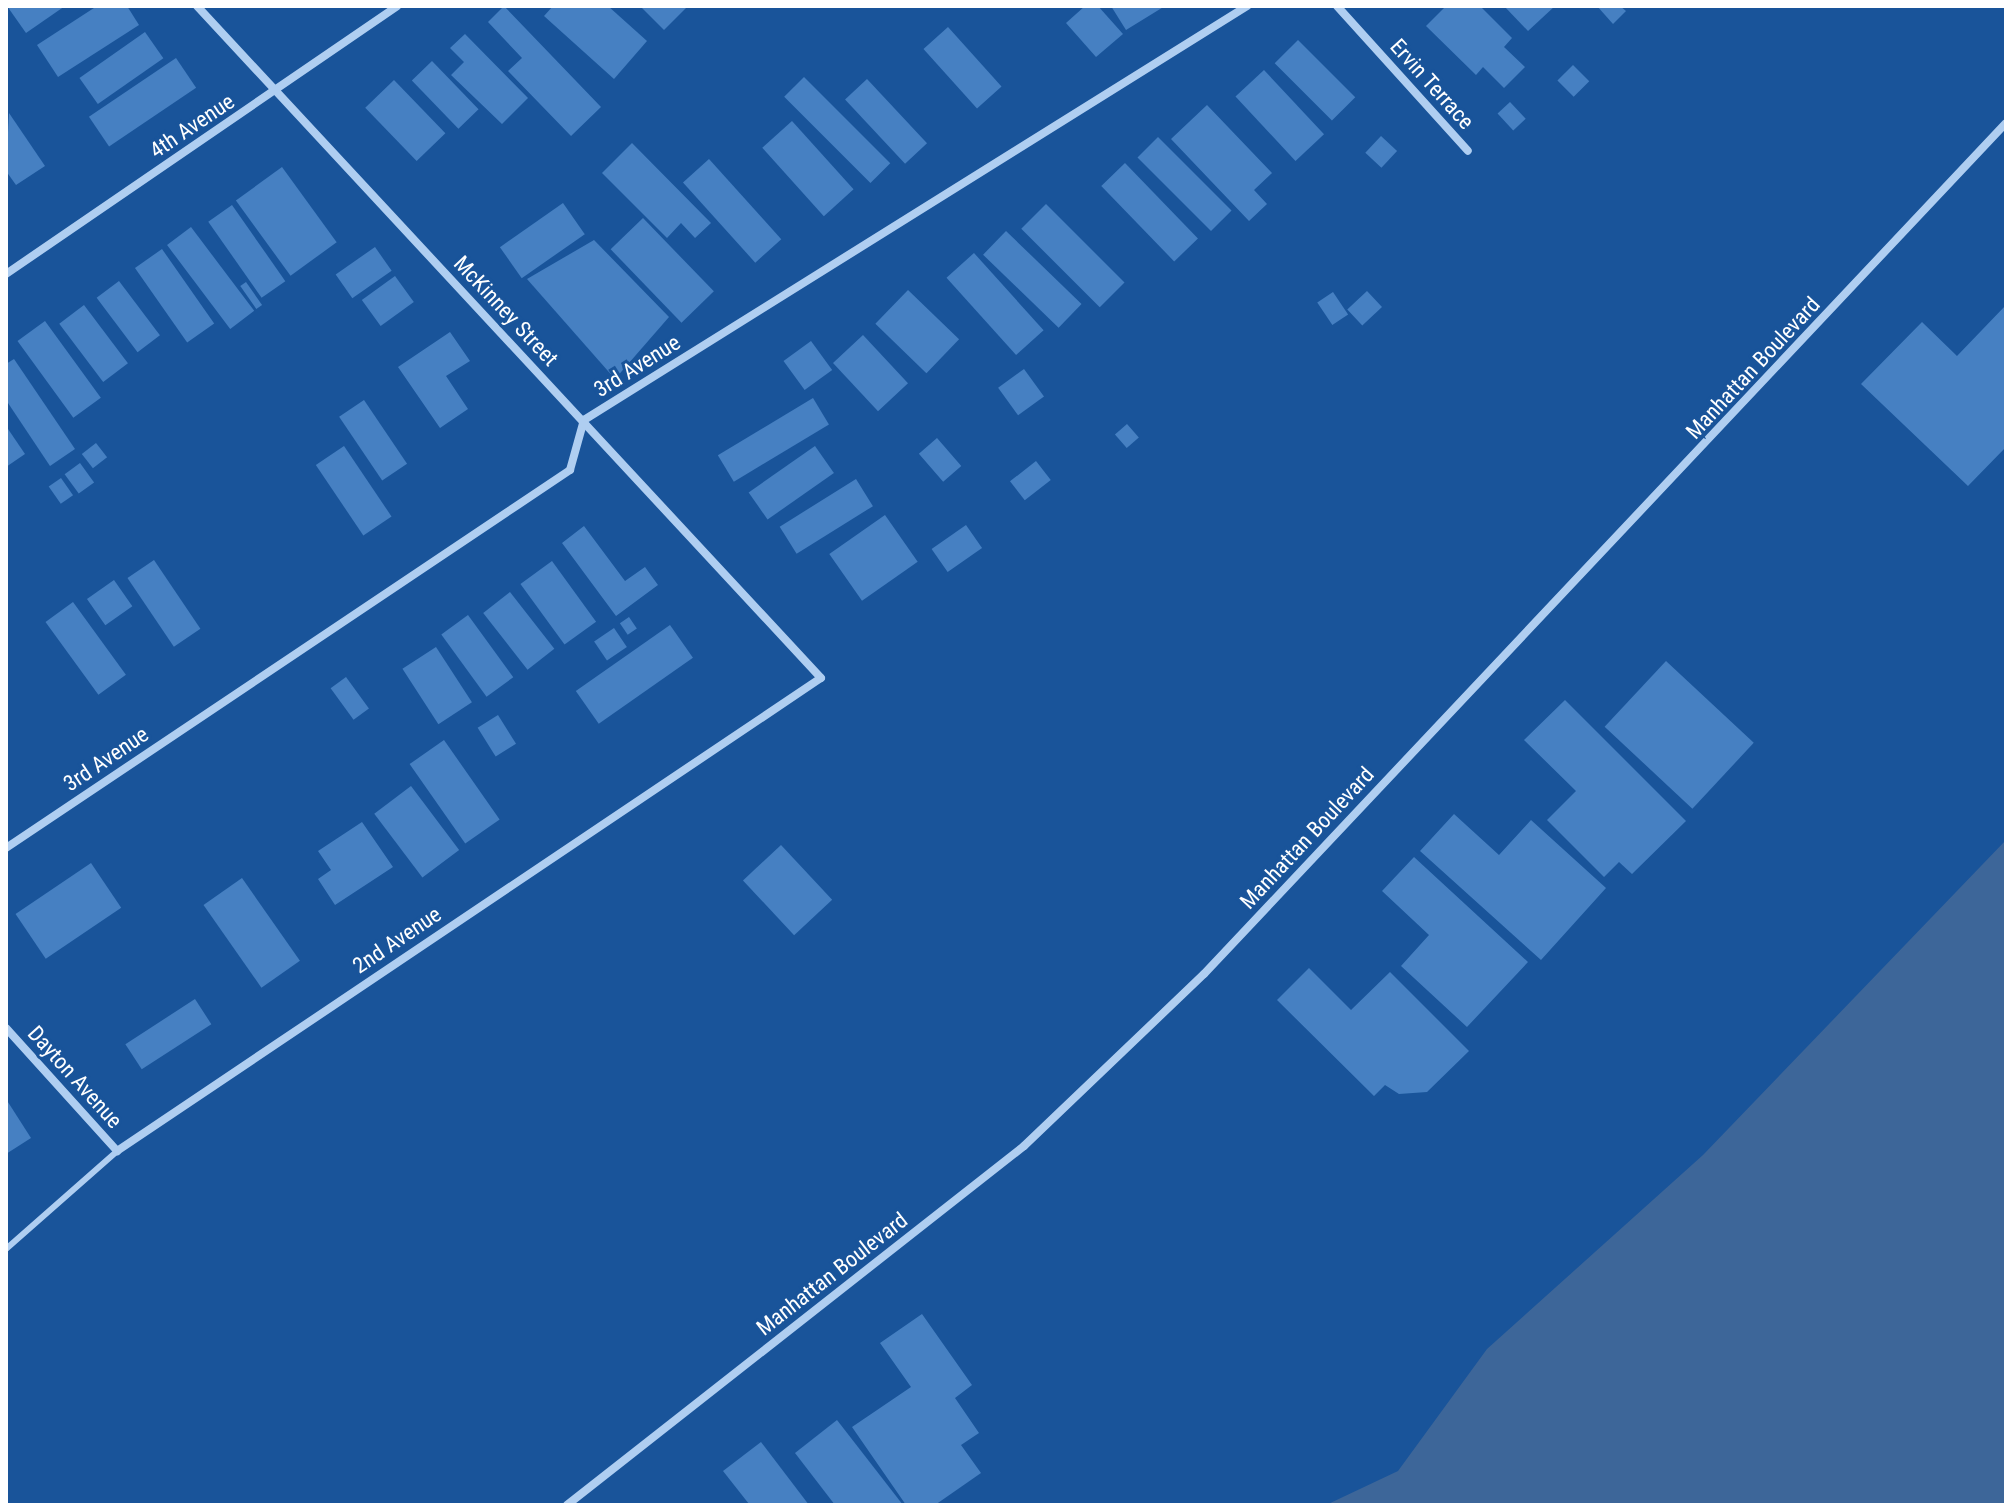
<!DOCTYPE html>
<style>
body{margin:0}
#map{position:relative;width:2012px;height:1511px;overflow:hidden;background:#19549a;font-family:"Roboto Condensed",sans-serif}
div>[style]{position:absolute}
.water>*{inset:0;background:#3d6699}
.building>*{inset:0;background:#4680c2;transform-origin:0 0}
.service>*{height:6px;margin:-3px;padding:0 3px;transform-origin:3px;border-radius:3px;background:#afcef1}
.minor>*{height:8px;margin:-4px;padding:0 4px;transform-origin:4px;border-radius:4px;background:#afcef1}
span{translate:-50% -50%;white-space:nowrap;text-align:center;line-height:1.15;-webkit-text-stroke:6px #19549a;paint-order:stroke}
.street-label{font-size:22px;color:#fff}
.frame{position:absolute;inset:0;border:8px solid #fff;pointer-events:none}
</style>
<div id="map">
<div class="water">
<div style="clip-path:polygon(2006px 840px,2006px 1505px,1326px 1505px,1398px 1471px,1487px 1349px,1703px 1155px)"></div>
</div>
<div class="building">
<div style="clip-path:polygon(7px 6px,65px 6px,26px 33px)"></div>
<div style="clip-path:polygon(97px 6px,127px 6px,139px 25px,58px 77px,37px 45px)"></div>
<div style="clip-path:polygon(504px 6px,601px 107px,571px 136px,508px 71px,522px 58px,488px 22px)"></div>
<div style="clip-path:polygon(553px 6px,608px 6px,647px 41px,614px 79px,544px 16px)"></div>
<div style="clip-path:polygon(640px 6px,688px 6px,664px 30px)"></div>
<div style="clip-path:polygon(1085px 6px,1098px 6px,1123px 34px,1096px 57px,1066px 23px)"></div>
<div style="clip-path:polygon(1111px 6px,1165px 6px,1126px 30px)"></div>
<div style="clip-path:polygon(1446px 6px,1480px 6px,1512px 38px,1504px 47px,1525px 67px,1504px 88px,1483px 67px,1476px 75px,1426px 26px)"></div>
<div style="clip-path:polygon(1504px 6px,1555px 6px,1528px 31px)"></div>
<div style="clip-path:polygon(1597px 6px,1620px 6px,1626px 11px,1613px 24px)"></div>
<div style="left:948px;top:27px;width:80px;height:33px;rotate:48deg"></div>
<div style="left:145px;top:32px;width:32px;height:80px;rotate:55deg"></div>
<div style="clip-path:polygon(465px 34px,528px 98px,502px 124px,451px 75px,464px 62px,450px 48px)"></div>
<div style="left:1298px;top:40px;width:81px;height:33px;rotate:45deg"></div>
<div style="left:176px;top:58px;width:36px;height:105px;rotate:56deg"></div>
<div style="left:432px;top:61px;width:67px;height:28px;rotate:46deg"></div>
<div style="left:1573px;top:65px;width:23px;height:22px;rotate:45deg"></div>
<div style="left:1264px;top:70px;width:88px;height:39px;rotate:47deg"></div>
<div style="left:804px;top:77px;width:122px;height:28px;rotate:45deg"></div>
<div style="left:867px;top:79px;width:88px;height:30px;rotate:47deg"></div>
<div style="left:394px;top:80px;width:74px;height:40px;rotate:46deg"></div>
<div style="left:1510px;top:102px;width:23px;height:17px;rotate:47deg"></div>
<div style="clip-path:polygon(1207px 105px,1272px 173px,1254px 190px,1267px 204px,1249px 221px,1171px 139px)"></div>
<div style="clip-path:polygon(9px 113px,45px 166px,16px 185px,6px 171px)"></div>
<div style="left:792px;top:121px;width:92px;height:40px;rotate:48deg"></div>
<div style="left:1381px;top:136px;width:22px;height:23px;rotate:43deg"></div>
<div style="left:1158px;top:137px;width:104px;height:29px;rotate:45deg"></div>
<div style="clip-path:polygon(632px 143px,711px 223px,695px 238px,681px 223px,667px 238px,602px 173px)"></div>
<div style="left:709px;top:159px;width:108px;height:35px;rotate:48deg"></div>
<div style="left:1125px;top:163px;width:105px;height:33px;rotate:46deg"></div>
<div style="left:282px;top:167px;width:93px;height:57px;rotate:54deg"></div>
<div style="left:563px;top:203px;width:38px;height:77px;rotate:55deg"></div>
<div style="left:1046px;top:204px;width:111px;height:35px;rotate:45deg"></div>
<div style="left:232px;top:205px;width:93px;height:29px;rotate:55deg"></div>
<div style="left:643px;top:218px;width:102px;height:45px;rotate:46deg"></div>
<div style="left:191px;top:227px;width:105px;height:30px;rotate:53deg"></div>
<div style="left:1006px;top:231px;width:105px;height:33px;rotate:44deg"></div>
<div style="clip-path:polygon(594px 240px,669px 317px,615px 379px,527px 279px)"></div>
<div style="left:375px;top:247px;width:29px;height:48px;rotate:55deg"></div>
<div style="left:162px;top:249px;width:91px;height:33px;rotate:55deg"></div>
<div style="left:974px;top:253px;width:104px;height:37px;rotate:48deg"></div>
<div style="left:395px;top:276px;width:32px;height:41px;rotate:54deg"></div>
<div style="left:119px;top:281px;width:68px;height:28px;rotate:53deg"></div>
<div style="left:246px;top:282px;width:28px;height:7px;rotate:55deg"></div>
<div style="left:908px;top:290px;width:71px;height:47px;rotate:44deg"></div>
<div style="left:1367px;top:291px;width:22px;height:27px;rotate:47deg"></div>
<div style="left:1333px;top:292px;width:27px;height:19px;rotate:56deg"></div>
<div style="left:84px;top:305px;width:73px;height:31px;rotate:53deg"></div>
<div style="clip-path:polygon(2006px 305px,2006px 447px,1968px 486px,1861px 384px,1922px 322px,1957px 356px)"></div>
<div style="left:45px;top:321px;width:95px;height:34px;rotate:54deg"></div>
<div style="clip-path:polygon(450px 332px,470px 361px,446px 376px,468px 409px,440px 428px,398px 367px)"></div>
<div style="left:863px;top:335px;width:66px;height:41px;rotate:47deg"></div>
<div style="left:811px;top:341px;width:36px;height:34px;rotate:54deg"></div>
<div style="clip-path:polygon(14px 359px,75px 449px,50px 466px,6px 400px,6px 364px)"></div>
<div style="left:1024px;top:369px;width:34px;height:32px;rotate:54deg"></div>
<div style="left:813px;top:398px;width:31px;height:111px;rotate:59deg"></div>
<div style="left:364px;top:400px;width:77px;height:30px;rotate:56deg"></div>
<div style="left:1127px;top:424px;width:18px;height:16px;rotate:49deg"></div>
<div style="clip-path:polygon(6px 426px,25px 454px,6px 467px)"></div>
<div style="left:937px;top:438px;width:37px;height:24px;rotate:49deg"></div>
<div style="left:96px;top:443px;width:18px;height:18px;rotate:52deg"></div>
<div style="left:344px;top:446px;width:85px;height:34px;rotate:56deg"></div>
<div style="left:815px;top:446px;width:33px;height:81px;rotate:55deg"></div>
<div style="left:1036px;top:461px;width:24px;height:33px;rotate:52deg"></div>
<div style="left:80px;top:463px;width:24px;height:19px;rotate:54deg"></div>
<div style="left:61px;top:478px;width:21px;height:15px;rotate:55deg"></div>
<div style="left:856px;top:479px;width:32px;height:90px;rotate:58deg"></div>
<div style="left:885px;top:515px;width:57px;height:68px;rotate:55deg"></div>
<div style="left:966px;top:525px;width:28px;height:42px;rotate:55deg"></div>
<div style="clip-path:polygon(584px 526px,625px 581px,645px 567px,658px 585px,616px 616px,562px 543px)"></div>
<div style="left:154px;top:560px;width:83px;height:32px;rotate:56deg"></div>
<div style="left:552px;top:561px;width:75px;height:39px;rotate:54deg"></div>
<div style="left:114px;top:580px;width:32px;height:33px;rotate:55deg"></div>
<div style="left:510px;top:592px;width:72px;height:34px;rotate:52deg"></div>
<div style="left:73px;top:602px;width:90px;height:34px;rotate:54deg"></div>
<div style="left:468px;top:615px;width:77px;height:33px;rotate:54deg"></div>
<div style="left:629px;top:617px;width:14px;height:11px;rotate:56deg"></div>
<div style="left:670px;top:625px;width:40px;height:115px;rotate:55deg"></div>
<div style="left:614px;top:628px;width:23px;height:24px;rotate:56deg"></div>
<div style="left:436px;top:647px;width:66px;height:40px;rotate:57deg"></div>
<div style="left:1666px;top:661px;width:120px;height:90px;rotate:43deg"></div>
<div style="left:346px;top:677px;width:39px;height:19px;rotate:54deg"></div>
<div style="clip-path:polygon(1565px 700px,1686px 821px,1632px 874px,1619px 862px,1604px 877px,1547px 820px,1576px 791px,1524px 740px)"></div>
<div style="left:498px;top:715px;width:34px;height:24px;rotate:58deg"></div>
<div style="left:444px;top:740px;width:97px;height:42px;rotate:55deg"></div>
<div style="left:411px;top:786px;width:80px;height:46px;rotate:53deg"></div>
<div style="clip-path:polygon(1454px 814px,1499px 855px,1531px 820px,1606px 888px,1541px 960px,1420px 851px)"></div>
<div style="clip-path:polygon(362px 822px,393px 867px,335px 905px,318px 879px,331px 870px,318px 851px)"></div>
<div style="left:781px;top:845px;width:75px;height:52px;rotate:47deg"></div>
<div style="clip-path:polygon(1414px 857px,1528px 962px,1467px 1027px,1401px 966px,1429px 935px,1382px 891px)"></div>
<div style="left:91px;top:863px;width:54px;height:91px;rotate:56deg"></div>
<div style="left:242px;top:878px;width:101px;height:47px;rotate:55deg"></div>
<div style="clip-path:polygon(1309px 968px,1351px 1010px,1390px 972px,1469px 1051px,1427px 1092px,1399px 1094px,1385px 1085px,1374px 1096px,1277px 1000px)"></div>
<div style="left:195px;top:999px;width:30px;height:83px;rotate:57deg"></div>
<div style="clip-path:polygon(6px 1099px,31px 1138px,6px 1154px)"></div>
<div style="clip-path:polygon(922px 1314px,972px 1385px,955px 1398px,979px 1433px,961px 1445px,981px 1473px,935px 1505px,906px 1505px,852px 1427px,911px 1387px,880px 1343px)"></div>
<div style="clip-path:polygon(837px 1420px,903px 1505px,835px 1505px,795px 1453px)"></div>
<div style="clip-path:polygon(761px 1442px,809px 1505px,749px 1504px,723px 1471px)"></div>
</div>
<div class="service">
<div style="left:6px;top:1249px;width:148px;rotate:-41.4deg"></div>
</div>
<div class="minor">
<div style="left:1337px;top:6px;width:195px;rotate:47.9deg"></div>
<div style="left:6px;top:274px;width:474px;rotate:-34.4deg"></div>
<div style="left:6px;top:848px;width:679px;rotate:-33.83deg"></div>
<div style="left:570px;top:470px;width:52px;rotate:-74.4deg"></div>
<div style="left:584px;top:420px;width:782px;rotate:-31.98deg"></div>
<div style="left:6px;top:1028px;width:166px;rotate:47.9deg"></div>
<div style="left:117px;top:1151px;width:848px;rotate:-33.9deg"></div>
<div style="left:821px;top:678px;width:917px;rotate:-132.88deg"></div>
<div style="left:567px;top:1505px;width:581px;rotate:-38.15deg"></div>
<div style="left:1024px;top:1146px;width:249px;rotate:-43.7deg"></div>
<div style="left:1204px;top:974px;width:1169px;rotate:-46.7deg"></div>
</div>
<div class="street-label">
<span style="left:1432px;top:84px;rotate:48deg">Ervin Terrace</span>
<span style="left:192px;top:126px;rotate:-34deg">4th Avenue</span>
<span style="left:506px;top:311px;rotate:47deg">McKinney Street</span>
<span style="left:637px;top:366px;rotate:-32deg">3rd Avenue</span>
<span style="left:1753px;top:368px;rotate:-47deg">Manhattan Boulevard</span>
<span style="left:106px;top:759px;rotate:-34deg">3rd Avenue</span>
<span style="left:1307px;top:838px;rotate:-47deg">Manhattan Boulevard</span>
<span style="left:397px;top:940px;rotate:-34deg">2nd Avenue</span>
<span style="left:75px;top:1077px;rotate:48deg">Dayton Avenue</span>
<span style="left:832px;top:1274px;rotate:-38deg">Manhattan Boulevard</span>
</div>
<div class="frame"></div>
</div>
